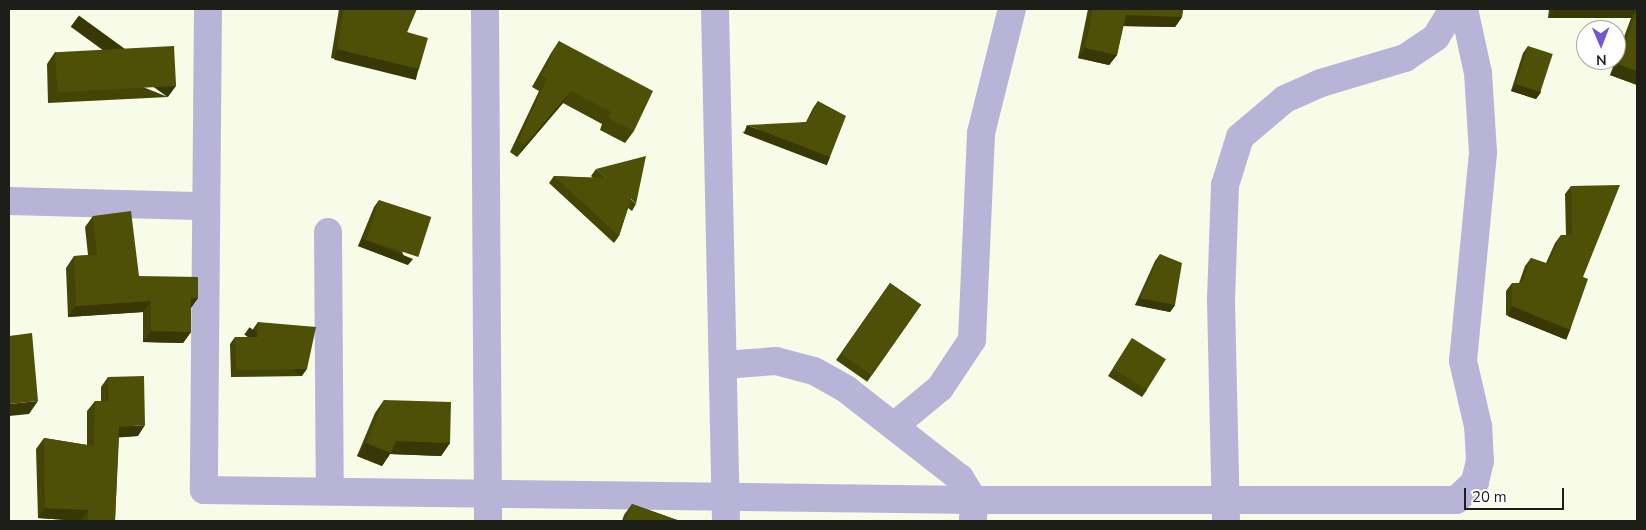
<!DOCTYPE html>
<style>
body{margin:0}
#map{position:relative;width:1646px;height:530px;overflow:hidden;background:#f9fbe9;font-family:"Nunito Sans",sans-serif}
div>[style]{position:absolute}
.minor>*{height:28px;margin:-14px;padding:0 14px;transform-origin:14px;border-radius:14px;background:#b8b4d7}
.wall>*{inset:0;background:#434506;transform-origin:0 0}
.shaded-wall>*{inset:0;background:#373805;transform-origin:0 0}
.building>*{inset:0;background:#4e5007;transform-origin:0 0}
span{translate:-50% -50%;white-space:nowrap;text-align:center;line-height:1.15;-webkit-text-stroke:5px #fff;paint-order:stroke}
.frame{position:absolute;inset:0;border:10px solid #1d1e18;pointer-events:none}
.north{position:absolute;left:1576px;top:20px;width:50px;height:50px;box-sizing:border-box;background:#fff;border:1px solid #a5a5a3;border-radius:50%;rotate:179deg;font-size:14px;font-weight:700;line-height:20px;text-align:center;color:#1d1e18}
.north::after{content:'';display:block;margin:auto;width:18px;height:22px;background:#7356d0;clip-path:polygon(50% 0,100% 100%,50% 72%,0 100%)}
.scale{position:absolute;left:1464px;top:488px;width:100px;height:22px;box-sizing:border-box;border:2px solid #1d1e18;border-top:0;padding-left:6px;font-size:15px;line-height:18px;white-space:nowrap;color:#1d1e18;-webkit-text-stroke:4px #fff;paint-order:stroke}
</style>
<div id="map">
<div class="minor">
<div style="left:208px;top:9px;width:481px;rotate:90.5deg"></div>
<div style="left:204px;top:490px;width:770px;rotate:0.74deg"></div>
<div style="left:974px;top:500px;width:21px;rotate:93deg"></div>
<div style="left:485px;top:9px;width:512px;rotate:89.66deg"></div>
<div style="left:715px;top:9px;width:512px;rotate:88.77deg"></div>
<div style="left:9px;top:201px;width:197px;rotate:1.5deg"></div>
<div style="left:328px;top:232px;width:258px;rotate:89.6deg"></div>
<div style="left:723px;top:365px;width:53px;rotate:-4.3deg"></div>
<div style="left:776px;top:361px;width:39px;rotate:15deg"></div>
<div style="left:814px;top:371px;width:37px;rotate:29deg"></div>
<div style="left:846px;top:389px;width:145px;rotate:38deg"></div>
<div style="left:960px;top:478px;width:26px;rotate:58deg"></div>
<div style="left:974px;top:500px;width:482px"></div>
<div style="left:1456px;top:500px;width:26px;rotate:-43deg"></div>
<div style="left:1475px;top:482px;width:22px;rotate:-77deg"></div>
<div style="left:1480px;top:461px;width:35px;rotate:-93deg"></div>
<div style="left:1478px;top:426px;width:67px;rotate:-103deg"></div>
<div style="left:1463px;top:361px;width:210px;rotate:-84.5deg"></div>
<div style="left:1483px;top:152px;width:79px;rotate:-93.6deg"></div>
<div style="left:1478px;top:73px;width:66px;rotate:-102.3deg"></div>
<div style="left:894px;top:426px;width:60px;rotate:-39.6deg"></div>
<div style="left:940px;top:388px;width:58px;rotate:-56.3deg"></div>
<div style="left:972px;top:340px;width:207px;rotate:-87.5deg"></div>
<div style="left:981px;top:133px;width:128px;rotate:-76deg"></div>
<div style="left:1226px;top:521px;width:221px;rotate:-91.3deg"></div>
<div style="left:1221px;top:300px;width:115px;rotate:-88deg"></div>
<div style="left:1225px;top:185px;width:50px;rotate:-72.6deg"></div>
<div style="left:1240px;top:137px;width:59px;rotate:-40.2deg"></div>
<div style="left:1285px;top:99px;width:39px;rotate:-24deg"></div>
<div style="left:1321px;top:83px;width:88px;rotate:-16.6deg"></div>
<div style="left:1405px;top:58px;width:37px;rotate:-34deg"></div>
<div style="left:1436px;top:37px;width:33px;rotate:-59deg"></div>
</div>
<div class="wall">
<div style="clip-path:polygon(339px 9px,416px 9px,407px 32px,419px 69px,413px 78px,331px 58px)"></div>
<div style="clip-path:polygon(1088px 9px,1183px 9px,1182px 17px,1175px 27px,1123px 26px,1117px 55px,1109px 65px,1078px 58px)"></div>
<div style="clip-path:polygon(1549px 9px,1637px 9px,1637px 85px,1610px 75px,1631px 18px,1548px 18px)"></div>
<div style="clip-path:polygon(559px 41px,634px 131px,625px 143px,600px 130px,602px 124px,563px 103px,517px 157px,510px 152px,539px 91px,532px 87px,551px 53px)"></div>
<div style="clip-path:polygon(1528px 46px,1541px 92px,1536px 99px,1511px 91px,1523px 53px)"></div>
<div style="clip-path:polygon(55px 52px,168px 97px,48px 103px,47px 64px)"></div>
<div style="clip-path:polygon(818px 101px,830px 157px,825px 164px,742px 132px,806px 122px,813px 108px)"></div>
<div style="clip-path:polygon(596px 169px,636px 204px,632px 211px,628px 208px,619px 236px,614px 243px,549px 183px,554px 176px,593px 178px,591px 176px)"></div>
<div style="clip-path:polygon(1571px 186px,1583px 277px,1570px 330px,1564px 339px,1506px 315px,1506px 291px,1512px 283px,1519px 283px,1525px 266px,1531px 258px,1546px 263px,1555px 243px,1561px 235px,1566px 235px,1565px 194px)"></div>
<div style="clip-path:polygon(379px 200px,408px 265px,358px 246px,374px 207px)"></div>
<div style="clip-path:polygon(93px 216px,139px 276px,198px 298px,191px 308px,191px 332px,183px 343px,143px 342px,143px 312px,68px 317px,66px 268px,74px 256px,88px 255px,85px 227px)"></div>
<div style="clip-path:polygon(1160px 254px,1175px 305px,1170px 312px,1135px 305px,1155px 261px)"></div>
<div style="left:890px;top:283px;width:38px;height:94px;rotate:35deg"></div>
<div style="clip-path:polygon(258px 322px,302px 376px,231px 377px,230px 344px,235px 337px,253px 337px,253px 329px)"></div>
<div style="clip-path:polygon(1132px 338px,1147px 390px,1142px 397px,1108px 376px)"></div>
<div style="clip-path:polygon(108px 377px,138px 436px,119px 437px,115px 521px,81px 521px,38px 518px,36px 449px,44px 438px,87px 445px,87px 411px,95px 401px,101px 401px,101px 387px)"></div>
<div style="clip-path:polygon(384px 400px,450px 443px,441px 456px,390px 454px,382px 466px,357px 456px,375px 413px)"></div>
<div style="clip-path:polygon(632px 504px,680px 521px,622px 521px,624px 515px)"></div>
</div>
<div class="shaded-wall">
<div style="clip-path:polygon(1555px 9px,1637px 9px,1631px 18px,1548px 18px)"></div>
<div style="clip-path:polygon(1126px 15px,1182px 17px,1175px 27px,1119px 26px)"></div>
<div style="clip-path:polygon(1085px 48px,1117px 55px,1109px 65px,1078px 58px)"></div>
<div style="left:337px;top:49px;width:84px;height:11px;rotate:14deg"></div>
<div style="clip-path:polygon(1618px 64px,1637px 71px,1637px 85px,1610px 75px)"></div>
<div style="clip-path:polygon(1516px 84px,1541px 92px,1536px 99px,1511px 91px)"></div>
<div style="left:176px;top:86px;width:14px;height:120px;rotate:126deg"></div>
<div style="clip-path:polygon(571px 91px,563px 103px,517px 157px,525px 145px)"></div>
<div style="left:747px;top:125px;width:89px;height:9px;rotate:21deg"></div>
<div style="clip-path:polygon(363px 239px,413px 259px,408px 265px,358px 246px)"></div>
<div style="clip-path:polygon(191px 298px,198px 298px,190px 309px)"></div>
<div style="clip-path:polygon(1140px 298px,1175px 305px,1170px 312px,1135px 305px)"></div>
<div style="clip-path:polygon(151px 301px,143px 312px,68px 317px,76px 306px)"></div>
<div style="left:1512px;top:306px;width:63px;height:11px;rotate:22deg"></div>
<div style="clip-path:polygon(151px 331px,191px 332px,183px 343px,143px 342px)"></div>
<div style="left:307px;top:369px;width:9px;height:71px;rotate:126deg"></div>
<div style="clip-path:polygon(38px 401px,29px 414px,9px 416px,9px 404px)"></div>
<div style="clip-path:polygon(145px 425px,138px 436px,112px 438px,119px 427px)"></div>
<div style="clip-path:polygon(396px 441px,450px 443px,441px 456px,390px 454px,382px 466px,357px 456px,366px 443px)"></div>
<div style="clip-path:polygon(45px 508px,88px 510px,81px 521px,38px 518px)"></div>
</div>
<div class="building">
<div style="clip-path:polygon(344px 9px,417px 9px,407px 32px,428px 38px,419px 69px,337px 49px)"></div>
<div style="clip-path:polygon(1093px 9px,1183px 9px,1182px 17px,1126px 15px,1117px 55px,1085px 48px)"></div>
<div style="clip-path:polygon(1637px 10px,1637px 71px,1618px 64px)"></div>
<div style="clip-path:polygon(559px 41px,653px 91px,634px 131px,608px 118px,611px 112px,571px 91px,525px 145px,518px 141px,547px 79px,541px 75px)"></div>
<div style="left:174px;top:46px;width:40px;height:119px;rotate:87deg"></div>
<div style="left:1528px;top:46px;width:26px;height:40px;rotate:18deg"></div>
<div style="clip-path:polygon(818px 101px,846px 116px,830px 157px,747px 125px,807px 122px)"></div>
<div style="clip-path:polygon(646px 156px,636px 204px,631px 199px,619px 236px,554px 176px,606px 178px,596px 169px)"></div>
<div style="clip-path:polygon(1620px 185px,1583px 277px,1588px 279px,1570px 330px,1512px 306px,1512px 283px,1522px 283px,1531px 258px,1548px 264px,1561px 235px,1572px 235px,1571px 186px)"></div>
<div style="left:379px;top:200px;width:55px;height:42px;rotate:18deg"></div>
<div style="clip-path:polygon(131px 211px,139px 276px,198px 277px,198px 298px,191px 298px,191px 332px,151px 331px,151px 301px,76px 306px,74px 256px,97px 255px,93px 216px)"></div>
<div style="clip-path:polygon(1160px 254px,1182px 263px,1175px 305px,1140px 298px)"></div>
<div style="left:890px;top:283px;width:38px;height:86px;rotate:35deg"></div>
<div style="clip-path:polygon(258px 322px,316px 327px,307px 369px,236px 370px,235px 337px,257px 337px)"></div>
<div style="clip-path:polygon(32px 333px,38px 401px,9px 404px,9px 336px)"></div>
<div style="left:1132px;top:338px;width:40px;height:36px;rotate:32deg"></div>
<div style="clip-path:polygon(144px 376px,145px 425px,119px 427px,115px 521px,88px 521px,88px 510px,45px 508px,44px 438px,94px 446px,95px 401px,109px 401px,108px 377px)"></div>
<div style="clip-path:polygon(384px 400px,451px 402px,450px 443px,396px 441px,391px 453px,366px 443px)"></div>
<div style="clip-path:polygon(632px 504px,680px 521px,625px 521px)"></div>
</div>
<div class="frame"></div>
<div class="north">N</div>
<div class="scale">20 m</div>
</div>
